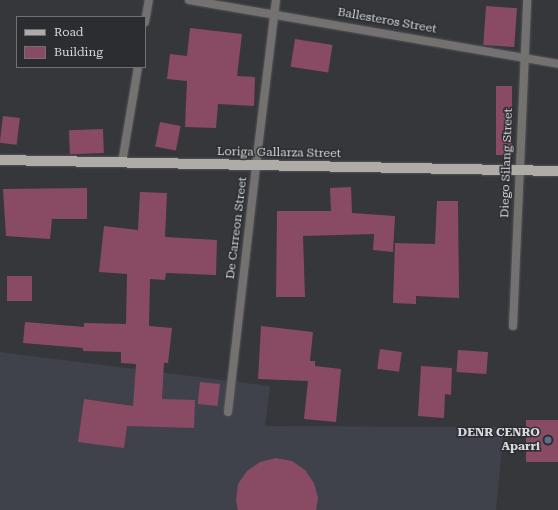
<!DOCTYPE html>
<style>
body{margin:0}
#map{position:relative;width:558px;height:510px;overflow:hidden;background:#36373b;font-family:"Roboto Serif",serif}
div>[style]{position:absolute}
.built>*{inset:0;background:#3f414b}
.building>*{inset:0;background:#894b64;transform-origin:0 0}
.roads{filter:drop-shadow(0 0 1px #535458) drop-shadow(0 0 1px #535458)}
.minor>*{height:8px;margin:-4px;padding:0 4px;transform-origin:4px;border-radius:4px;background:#747270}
.tertiary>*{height:8px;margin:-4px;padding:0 4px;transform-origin:4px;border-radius:4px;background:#747270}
.primary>*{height:10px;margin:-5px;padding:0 5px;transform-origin:5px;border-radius:5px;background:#afaca8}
.dots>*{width:11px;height:11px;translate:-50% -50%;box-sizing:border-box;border:2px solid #2c2d31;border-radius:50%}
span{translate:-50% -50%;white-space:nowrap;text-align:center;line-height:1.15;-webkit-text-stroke:3px #2c2d31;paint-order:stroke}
.street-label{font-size:12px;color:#d7d8db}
.poi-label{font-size:12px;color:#d7d8db;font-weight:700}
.right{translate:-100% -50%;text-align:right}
.legend{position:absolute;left:16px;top:16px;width:130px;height:52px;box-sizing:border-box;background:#2c2d31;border:1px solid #707175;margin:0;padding:5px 7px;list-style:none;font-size:12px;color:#d7d8db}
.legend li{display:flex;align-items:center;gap:8px;height:20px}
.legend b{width:20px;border:1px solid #707175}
</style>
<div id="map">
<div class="built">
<div style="clip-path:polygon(0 352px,270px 386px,265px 426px,504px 427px,496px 510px,0 510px)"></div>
</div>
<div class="building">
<div style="left:486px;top:6px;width:31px;height:39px;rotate:4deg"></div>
<div style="clip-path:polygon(190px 28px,242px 34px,237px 76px,255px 77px,254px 106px,218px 104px,216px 128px,185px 127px,187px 81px,167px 79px,170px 54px,187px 56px)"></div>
<div style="left:295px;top:39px;width:38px;height:28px;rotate:9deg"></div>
<div style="left:496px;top:86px;width:16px;height:69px"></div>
<div style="left:3px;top:116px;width:17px;height:27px;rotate:7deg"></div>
<div style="left:160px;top:122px;width:21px;height:25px;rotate:11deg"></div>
<div style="left:103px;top:129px;width:24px;height:34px;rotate:88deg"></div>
<div style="clip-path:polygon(351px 187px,352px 213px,395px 216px,393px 252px,373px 250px,374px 234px,303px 236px,305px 297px,276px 297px,277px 211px,331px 211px,330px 188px)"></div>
<div style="clip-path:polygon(87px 188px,87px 219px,52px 219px,50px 239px,6px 236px,3px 189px)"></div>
<div style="clip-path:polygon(140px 192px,167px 193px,165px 237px,217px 240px,216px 275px,166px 273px,165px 280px,150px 279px,149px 326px,172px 328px,168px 363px,164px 363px,162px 399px,195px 400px,194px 428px,127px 426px,124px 448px,78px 442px,84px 399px,133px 406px,136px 364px,121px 363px,121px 352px,83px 351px,83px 348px,23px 343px,25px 322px,84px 327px,84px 323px,126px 324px,127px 274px,99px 272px,104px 226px,138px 230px)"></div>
<div style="clip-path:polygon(437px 201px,458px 201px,459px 298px,416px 296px,416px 304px,393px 303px,395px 243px,435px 244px)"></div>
<div style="left:7px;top:276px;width:25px;height:25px"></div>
<div style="clip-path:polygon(261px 326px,313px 332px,310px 361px,315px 361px,315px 366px,341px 369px,336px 422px,304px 419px,308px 381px,258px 379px)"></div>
<div style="left:380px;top:349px;width:22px;height:20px;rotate:8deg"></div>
<div style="left:458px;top:350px;width:30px;height:22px;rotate:4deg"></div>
<div style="clip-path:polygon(421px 366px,452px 368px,451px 395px,445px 394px,444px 418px,418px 416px)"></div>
<div style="left:200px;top:382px;width:20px;height:22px;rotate:6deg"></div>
<div style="left:526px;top:420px;width:32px;height:42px"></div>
<div style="clip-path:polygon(276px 458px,292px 461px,305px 470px,314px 483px,318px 498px,316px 510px,238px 510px,236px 500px,238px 484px,247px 471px,260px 462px)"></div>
</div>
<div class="roads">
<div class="minor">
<div style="left:189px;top:0;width:375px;rotate:9.8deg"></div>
<div style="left:145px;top:22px;width:22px;rotate:-80deg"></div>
<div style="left:122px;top:163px;width:97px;rotate:-80.5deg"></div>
<div style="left:513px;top:326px;width:326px;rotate:-87.5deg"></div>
<div style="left:228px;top:412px;width:249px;rotate:-83.5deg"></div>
</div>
<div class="tertiary">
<div style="left:256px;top:165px;width:166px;rotate:-83.1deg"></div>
</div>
<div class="primary">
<div style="left:0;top:160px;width:558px;rotate:1.13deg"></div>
</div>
</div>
<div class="dots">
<div style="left:548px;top:440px;background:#5c6f8a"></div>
</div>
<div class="street-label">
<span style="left:387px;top:21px;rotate:10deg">Ballesteros Street</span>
<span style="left:279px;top:153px;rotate:1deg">Loriga Gallarza Street</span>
<span style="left:507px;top:163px;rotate:-88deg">Diego Silang Street</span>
<span style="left:237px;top:228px;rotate:-83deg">De Carreon Street</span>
</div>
<div class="poi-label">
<span class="right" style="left:540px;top:440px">DENR CENRO<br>Aparri</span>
</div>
<ul class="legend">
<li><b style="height:5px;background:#afaca8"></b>Road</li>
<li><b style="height:11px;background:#894b64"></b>Building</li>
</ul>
</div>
